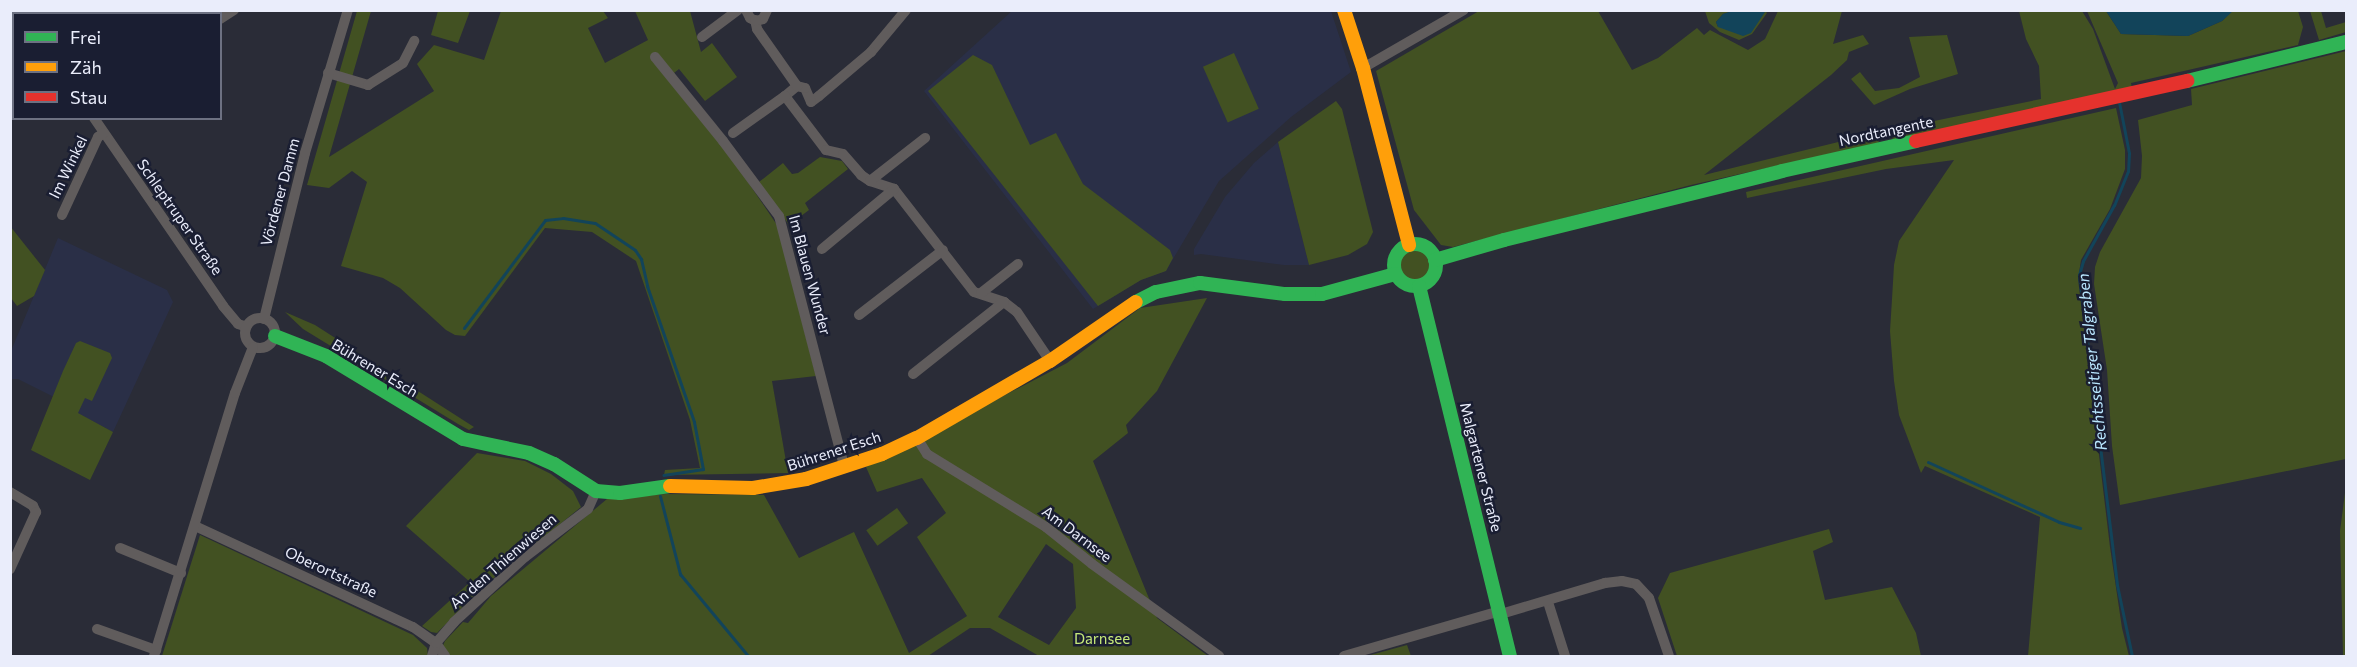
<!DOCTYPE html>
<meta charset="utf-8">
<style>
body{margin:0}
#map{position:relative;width:2357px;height:667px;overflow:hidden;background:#2a2c37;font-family:Commissioner,sans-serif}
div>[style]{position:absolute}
.built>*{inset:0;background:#2a2f47}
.green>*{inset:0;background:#425122;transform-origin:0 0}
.round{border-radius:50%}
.water>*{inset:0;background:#12445a}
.stream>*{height:3px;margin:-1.5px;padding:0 1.5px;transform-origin:1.5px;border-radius:1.5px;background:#12445a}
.street>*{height:10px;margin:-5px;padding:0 5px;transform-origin:5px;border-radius:5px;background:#605c5c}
.street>.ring{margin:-5px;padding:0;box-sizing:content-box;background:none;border:10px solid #605c5c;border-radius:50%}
.fast>*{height:14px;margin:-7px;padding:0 7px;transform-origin:7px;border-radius:7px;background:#30b455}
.fast>.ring{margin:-7px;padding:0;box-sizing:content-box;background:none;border:14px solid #30b455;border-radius:50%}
.slow>*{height:14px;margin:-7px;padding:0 7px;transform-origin:7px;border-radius:7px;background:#ff9f0a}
.jam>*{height:14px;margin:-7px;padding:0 7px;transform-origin:7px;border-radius:7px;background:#e5322d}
span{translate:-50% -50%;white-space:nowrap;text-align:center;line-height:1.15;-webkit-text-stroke:5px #1a1e32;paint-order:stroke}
.street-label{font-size:15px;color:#eaedfb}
.park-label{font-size:15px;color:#c6e97a}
.water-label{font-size:16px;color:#b9e6fe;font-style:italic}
.frame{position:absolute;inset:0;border:12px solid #eaedfb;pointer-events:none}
.legend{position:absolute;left:12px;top:12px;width:210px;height:108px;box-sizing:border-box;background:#1a1e32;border:2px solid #6d7182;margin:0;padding:8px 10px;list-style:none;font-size:18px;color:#eaedfb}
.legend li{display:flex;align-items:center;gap:12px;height:30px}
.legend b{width:30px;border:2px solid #6d7182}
</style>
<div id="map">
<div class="built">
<div style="clip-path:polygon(1013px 10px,1331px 11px,1351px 72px,1291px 117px,1219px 181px,1166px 271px,1141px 280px,1093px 309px,924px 91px)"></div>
<div style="clip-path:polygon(1278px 142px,1309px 265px,1284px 265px,1201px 254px,1194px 255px,1194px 249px,1225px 197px,1254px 163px)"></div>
<div style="clip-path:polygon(58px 238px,167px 290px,173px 302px,113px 432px,52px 400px,54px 397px,18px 379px,11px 379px,11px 351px)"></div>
</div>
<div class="green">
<div style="clip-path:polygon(2233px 10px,2298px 11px,2303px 27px,2298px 45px,2131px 83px,2132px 88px,1894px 140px,1889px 135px,1895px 129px,2041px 99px,2039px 66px,2026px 39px,2019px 11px,2082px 11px,2093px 29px,2115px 89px,2118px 83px,2087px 11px,2106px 11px,2121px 34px,2188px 36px,2222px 21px)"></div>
<div style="clip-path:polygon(357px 11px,371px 11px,329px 157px,434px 91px,417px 64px,434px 45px,484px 60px,501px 11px,603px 11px,608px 18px,588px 28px,605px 63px,648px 40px,635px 11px,690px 11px,701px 52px,712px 43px,737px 77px,705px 101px,679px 69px,674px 73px,777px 225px,816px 376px,772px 381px,788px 473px,664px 475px,665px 470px,700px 468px,690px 420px,636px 261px,592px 232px,545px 228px,465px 336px,455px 335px,446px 330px,400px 288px,383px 278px,341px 266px,367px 182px,352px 171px,329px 188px,307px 185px)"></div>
<div style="clip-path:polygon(438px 11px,470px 11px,458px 43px,431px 35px)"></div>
<div style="clip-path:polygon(1479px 11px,1598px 11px,1632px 70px,1658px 58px,1697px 28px,1704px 35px,1710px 30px,1748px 50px,1765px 39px,1778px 11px,1842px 11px,1833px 44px,1863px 35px,1869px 44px,1849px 52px,1847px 60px,1831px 75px,1704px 175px,1867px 135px,1880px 138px,1878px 143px,1691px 185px,1453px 247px,1441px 245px,1414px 210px,1376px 71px)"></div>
<div style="clip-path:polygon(1705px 11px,1732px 11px,1723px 14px,1716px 22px,1718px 27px,1765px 11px,1767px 13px,1752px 34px,1739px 40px,1720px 32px,1709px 23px)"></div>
<div style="clip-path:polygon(2310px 11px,2321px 11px,2326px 28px,2346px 22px,2346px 32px,2319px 40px)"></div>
<div style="clip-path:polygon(1947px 35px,1958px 74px,1910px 89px,1874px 105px,1851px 79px,1860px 72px,1875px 91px,1899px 88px,1920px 77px,1909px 37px)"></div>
<div style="clip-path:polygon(2346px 51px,2346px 459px,2120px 505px,2112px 446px,2107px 370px,2094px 284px,2095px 267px,2100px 252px,2141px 178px,2142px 156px,2138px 120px,2192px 105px,2191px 89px)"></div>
<div style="left:1234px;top:53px;width:61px;height:34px;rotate:66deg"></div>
<div style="clip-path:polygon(973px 55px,992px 65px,1030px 145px,1056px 133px,1083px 184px,1170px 250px,1173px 258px,1166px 271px,1141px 280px,1098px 306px,928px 91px)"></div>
<div style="clip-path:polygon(1336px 101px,1342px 109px,1373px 232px,1367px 244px,1348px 255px,1309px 265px,1278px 142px)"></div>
<div style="clip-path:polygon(2116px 108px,2125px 150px,2125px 169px,2110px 209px,2081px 260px,2078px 279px,2110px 547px,2122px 628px,2129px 656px,2028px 656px,2040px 517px,1925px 466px,1921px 473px,1899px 415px,1894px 381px,1890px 331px,1892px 299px,1894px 265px,1899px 241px,1954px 160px,1886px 169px,1747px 198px,1746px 192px)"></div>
<div style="clip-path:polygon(820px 157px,842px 161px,848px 169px,805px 203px,809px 210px,789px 225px,759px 182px,783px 163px,792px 174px,798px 173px)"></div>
<div style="clip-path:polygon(10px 226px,45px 270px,34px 296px,17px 306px,11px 298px)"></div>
<div class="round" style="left:1400px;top:250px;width:30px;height:30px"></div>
<div style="clip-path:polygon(evenodd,1207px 298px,1157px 391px,1126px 425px,1128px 433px,1093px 461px,1157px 618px,1208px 656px,1039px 656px,990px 628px,970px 628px,928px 656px,438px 656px,445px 641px,463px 622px,468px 623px,491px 596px,607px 499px,666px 494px,764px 495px,799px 558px,854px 532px,909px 653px,967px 616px,917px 537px,946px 513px,922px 478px,877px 492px,866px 467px,1067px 363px,1140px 308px,1207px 298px,1046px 544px,1073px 564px,1076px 608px,1049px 645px,998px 617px,1046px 544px)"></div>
<div style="clip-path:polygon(285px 312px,315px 325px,474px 427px,469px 430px,458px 424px,303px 329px)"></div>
<div style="clip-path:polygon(80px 341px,110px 353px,112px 358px,92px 401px,85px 398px,78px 413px,113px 432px,90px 480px,31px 450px,63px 371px,76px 343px)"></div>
<div style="clip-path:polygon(477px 453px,525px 461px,551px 474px,573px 491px,581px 507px,479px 590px,437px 633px,431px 632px,422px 626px,470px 582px,406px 526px)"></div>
<div style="clip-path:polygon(2346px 485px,2346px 656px,2343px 656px,2340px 531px)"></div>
<div style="left:897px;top:508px;width:19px;height:38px;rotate:54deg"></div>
<div style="clip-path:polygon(1829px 529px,1833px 542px,1813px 551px,1825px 600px,1892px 587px,1916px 633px,1921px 656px,1677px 656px,1658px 598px,1670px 573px)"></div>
<div style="clip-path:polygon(200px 535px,413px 635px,427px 648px,428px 656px,162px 656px)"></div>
<div style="clip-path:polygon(1407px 645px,1411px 656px,1367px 656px)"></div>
</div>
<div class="water">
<div style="clip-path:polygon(1732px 11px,1765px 10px,1765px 12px,1751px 33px,1743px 36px,1718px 27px,1716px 22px,1723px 14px)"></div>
<div style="clip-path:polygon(2106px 11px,2233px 11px,2222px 21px,2188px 36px,2121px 34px)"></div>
</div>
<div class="stream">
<div style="left:2119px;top:102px;width:52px;rotate:78.9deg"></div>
<div style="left:2129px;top:153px;width:18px;rotate:93deg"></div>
<div style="left:2128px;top:171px;width:37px;rotate:112deg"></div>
<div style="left:2114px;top:205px;width:64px;rotate:119deg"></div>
<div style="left:2083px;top:261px;width:15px;rotate:106deg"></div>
<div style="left:2079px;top:275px;width:312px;rotate:83deg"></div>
<div style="left:2117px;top:585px;width:73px;rotate:78.1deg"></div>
<div style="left:464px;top:328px;width:135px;rotate:-53.1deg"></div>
<div style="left:545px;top:220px;width:18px;rotate:-6deg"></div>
<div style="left:563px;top:218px;width:32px;rotate:9deg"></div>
<div style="left:595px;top:223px;width:48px;rotate:34deg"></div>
<div style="left:635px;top:250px;width:11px;rotate:56deg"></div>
<div style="left:641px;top:259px;width:28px;rotate:77deg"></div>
<div style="left:647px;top:286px;width:144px;rotate:70.9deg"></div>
<div style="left:694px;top:422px;width:48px;rotate:79.2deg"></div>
<div style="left:703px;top:469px;width:40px;rotate:171.5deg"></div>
<div style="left:1928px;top:462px;width:144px;rotate:24.6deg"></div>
<div style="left:2059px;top:522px;width:22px;rotate:16deg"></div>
<div style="left:660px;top:496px;width:81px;rotate:75.6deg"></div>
<div style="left:680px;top:574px;width:107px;rotate:50.3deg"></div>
</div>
<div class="street">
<div style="left:18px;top:10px;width:4px;rotate:63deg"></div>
<div style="left:746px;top:10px;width:9px;rotate:63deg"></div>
<div style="left:750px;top:18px;width:7px;rotate:27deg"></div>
<div style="left:756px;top:21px;width:7px;rotate:-16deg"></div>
<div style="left:763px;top:19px;width:10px;rotate:-66deg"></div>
<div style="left:906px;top:10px;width:55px;rotate:129.8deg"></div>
<div style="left:871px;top:52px;width:68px;rotate:139.8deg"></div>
<div style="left:819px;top:96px;width:10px;rotate:143deg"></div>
<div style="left:811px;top:102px;width:15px;rotate:-113deg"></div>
<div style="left:805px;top:88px;width:8px;rotate:-166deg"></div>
<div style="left:797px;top:86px;width:16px;rotate:140deg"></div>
<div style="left:785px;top:96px;width:68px;rotate:52.8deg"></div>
<div style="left:826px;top:150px;width:17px;rotate:13deg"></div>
<div style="left:843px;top:154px;width:28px;rotate:49deg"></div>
<div style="left:861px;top:175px;width:11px;rotate:34deg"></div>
<div style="left:870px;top:181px;width:25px;rotate:18deg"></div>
<div style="left:894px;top:189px;width:130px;rotate:52.2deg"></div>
<div style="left:974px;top:292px;width:32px;rotate:18deg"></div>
<div style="left:1004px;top:302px;width:16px;rotate:38deg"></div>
<div style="left:1017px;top:312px;width:59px;rotate:56deg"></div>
<div style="left:220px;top:19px;width:17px;rotate:-33deg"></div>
<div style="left:755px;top:20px;width:9px;rotate:77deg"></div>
<div style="left:757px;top:29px;width:70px;rotate:54.9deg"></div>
<div style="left:702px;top:37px;width:45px;rotate:-36.9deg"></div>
<div style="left:655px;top:57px;width:108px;rotate:51deg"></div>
<div style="left:723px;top:141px;width:94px;rotate:53.3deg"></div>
<div style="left:779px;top:216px;width:258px;rotate:75.4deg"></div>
<div style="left:10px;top:63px;width:4px;rotate:-27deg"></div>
<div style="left:1363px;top:68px;width:116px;rotate:-29.9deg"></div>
<div style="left:328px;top:73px;width:42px;rotate:16.7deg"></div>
<div style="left:368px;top:85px;width:41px;rotate:-32.2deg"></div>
<div style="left:403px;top:63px;width:25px;rotate:-63deg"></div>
<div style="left:94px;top:118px;width:228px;rotate:55.5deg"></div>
<div style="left:223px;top:306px;width:23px;rotate:50deg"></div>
<div style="left:238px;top:324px;width:9px;rotate:18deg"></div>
<div style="left:733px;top:133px;width:64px;rotate:-35.4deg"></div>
<div style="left:870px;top:181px;width:70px;rotate:-38deg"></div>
<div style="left:62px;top:215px;width:86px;rotate:-65.2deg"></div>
<div style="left:98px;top:137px;width:7px;rotate:-34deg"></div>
<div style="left:822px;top:249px;width:94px;rotate:-39.8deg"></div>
<div style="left:981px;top:293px;width:47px;rotate:-38.1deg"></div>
<div style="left:859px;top:315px;width:106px;rotate:-37.7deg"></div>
<div class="ring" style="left:245px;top:318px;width:20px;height:20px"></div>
<div style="left:264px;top:319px;width:171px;rotate:-76.1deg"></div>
<div style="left:305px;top:153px;width:149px;rotate:-73.3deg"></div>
<div style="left:913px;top:374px;width:116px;rotate:-38.4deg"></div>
<div style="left:917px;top:438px;width:19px;rotate:58deg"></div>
<div style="left:927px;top:454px;width:140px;rotate:31.5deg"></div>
<div style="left:1046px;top:527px;width:59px;rotate:38.8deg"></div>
<div style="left:1092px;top:564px;width:157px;rotate:35.9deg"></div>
<div style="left:10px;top:492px;width:27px;rotate:31deg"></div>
<div style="left:33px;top:506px;width:7px;rotate:63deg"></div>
<div style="left:36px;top:512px;width:63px;rotate:114.5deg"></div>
<div style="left:195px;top:526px;width:240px;rotate:24.9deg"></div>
<div style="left:413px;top:627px;width:28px;rotate:35deg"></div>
<div style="left:436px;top:643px;width:16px;rotate:55deg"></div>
<div style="left:120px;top:548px;width:66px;rotate:22.3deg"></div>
<div style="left:1548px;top:602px;width:57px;rotate:72.5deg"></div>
<div style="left:1501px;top:614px;width:109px;rotate:-16.6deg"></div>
<div style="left:1605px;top:583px;width:17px;rotate:-7deg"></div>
<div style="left:1622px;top:581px;width:14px;rotate:12deg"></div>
<div style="left:1636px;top:584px;width:19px;rotate:47deg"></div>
<div style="left:1649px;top:598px;width:61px;rotate:71deg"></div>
<div style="left:97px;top:629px;width:63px;rotate:19.6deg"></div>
<div style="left:154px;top:656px;width:275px;rotate:-72.9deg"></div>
<div style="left:235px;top:393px;width:49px;rotate:-68.6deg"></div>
<div style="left:432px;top:656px;width:14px;rotate:-73deg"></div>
<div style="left:436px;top:643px;width:28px;rotate:-49deg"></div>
<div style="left:454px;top:622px;width:96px;rotate:-42.5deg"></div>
<div style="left:525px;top:557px;width:79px;rotate:-37.3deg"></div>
<div style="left:588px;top:509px;width:20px;rotate:-66deg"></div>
<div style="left:1344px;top:656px;width:162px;rotate:-16.1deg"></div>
</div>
<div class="fast">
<div style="left:2187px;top:81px;width:164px;rotate:-13.8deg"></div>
<div class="ring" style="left:1394px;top:244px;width:28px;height:28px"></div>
<div style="left:1435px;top:260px;width:72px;rotate:-16.2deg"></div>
<div style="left:1504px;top:240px;width:286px;rotate:-13.9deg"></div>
<div style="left:1782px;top:171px;width:137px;rotate:-12.6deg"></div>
<div style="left:1419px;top:286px;width:381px;rotate:76.2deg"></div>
<div style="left:1136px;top:302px;width:22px;rotate:-27deg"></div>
<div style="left:1156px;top:292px;width:45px;rotate:-11.6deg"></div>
<div style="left:1200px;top:283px;width:86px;rotate:7.4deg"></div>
<div style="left:1285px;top:294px;width:37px"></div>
<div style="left:1322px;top:294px;width:76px;rotate:-15.3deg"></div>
<div style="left:275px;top:336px;width:55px;rotate:21.4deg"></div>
<div style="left:326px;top:356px;width:160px;rotate:31.2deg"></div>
<div style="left:463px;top:439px;width:67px;rotate:12deg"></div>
<div style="left:529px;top:453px;width:27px;rotate:24deg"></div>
<div style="left:554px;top:464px;width:50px;rotate:32.7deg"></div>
<div style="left:596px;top:491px;width:24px;rotate:5deg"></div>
<div style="left:620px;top:493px;width:50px;rotate:-8deg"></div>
</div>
<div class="slow">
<div style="left:1344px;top:10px;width:61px;rotate:71.9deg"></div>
<div style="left:1363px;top:68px;width:183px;rotate:75.4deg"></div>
<div style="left:670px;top:486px;width:83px;rotate:1.4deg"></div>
<div style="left:753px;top:488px;width:54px;rotate:-9.6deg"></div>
<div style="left:806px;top:479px;width:80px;rotate:-18.2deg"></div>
<div style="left:882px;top:454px;width:38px;rotate:-25deg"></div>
<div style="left:917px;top:438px;width:154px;rotate:-30.1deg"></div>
<div style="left:1050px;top:361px;width:104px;rotate:-34.5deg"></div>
</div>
<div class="jam">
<div style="left:1916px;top:141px;width:278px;rotate:-12.5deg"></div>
</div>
<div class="street-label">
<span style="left:1886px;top:131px;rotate:-12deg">Nordtangente</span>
<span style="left:68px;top:167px;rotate:-64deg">Im Winkel</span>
<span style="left:280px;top:192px;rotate:-75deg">Vördener Damm</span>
<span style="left:180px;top:217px;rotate:55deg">Schleptruper Straße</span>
<span style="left:810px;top:275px;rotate:75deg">Im Blauen Wunder</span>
<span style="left:375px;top:368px;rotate:31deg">Bührener Esch</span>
<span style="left:834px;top:451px;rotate:-18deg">Bührener Esch</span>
<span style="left:1481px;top:467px;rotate:76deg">Malgartener Straße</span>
<span style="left:1077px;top:534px;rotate:37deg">Am Darnsee</span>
<span style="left:503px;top:561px;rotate:-41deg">An den Thienwiesen</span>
<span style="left:331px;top:572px;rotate:25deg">Oberortstraße</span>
</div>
<div class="park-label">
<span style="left:1102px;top:639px">Darnsee</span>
</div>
<div class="water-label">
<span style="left:2092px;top:362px;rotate:-96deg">Rechtsseitiger Talgraben</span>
</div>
<div class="frame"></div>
<ul class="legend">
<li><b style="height:8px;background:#30b455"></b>Frei</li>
<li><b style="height:8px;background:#ff9f0a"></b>Zäh</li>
<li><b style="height:8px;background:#e5322d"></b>Stau</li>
</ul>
</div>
